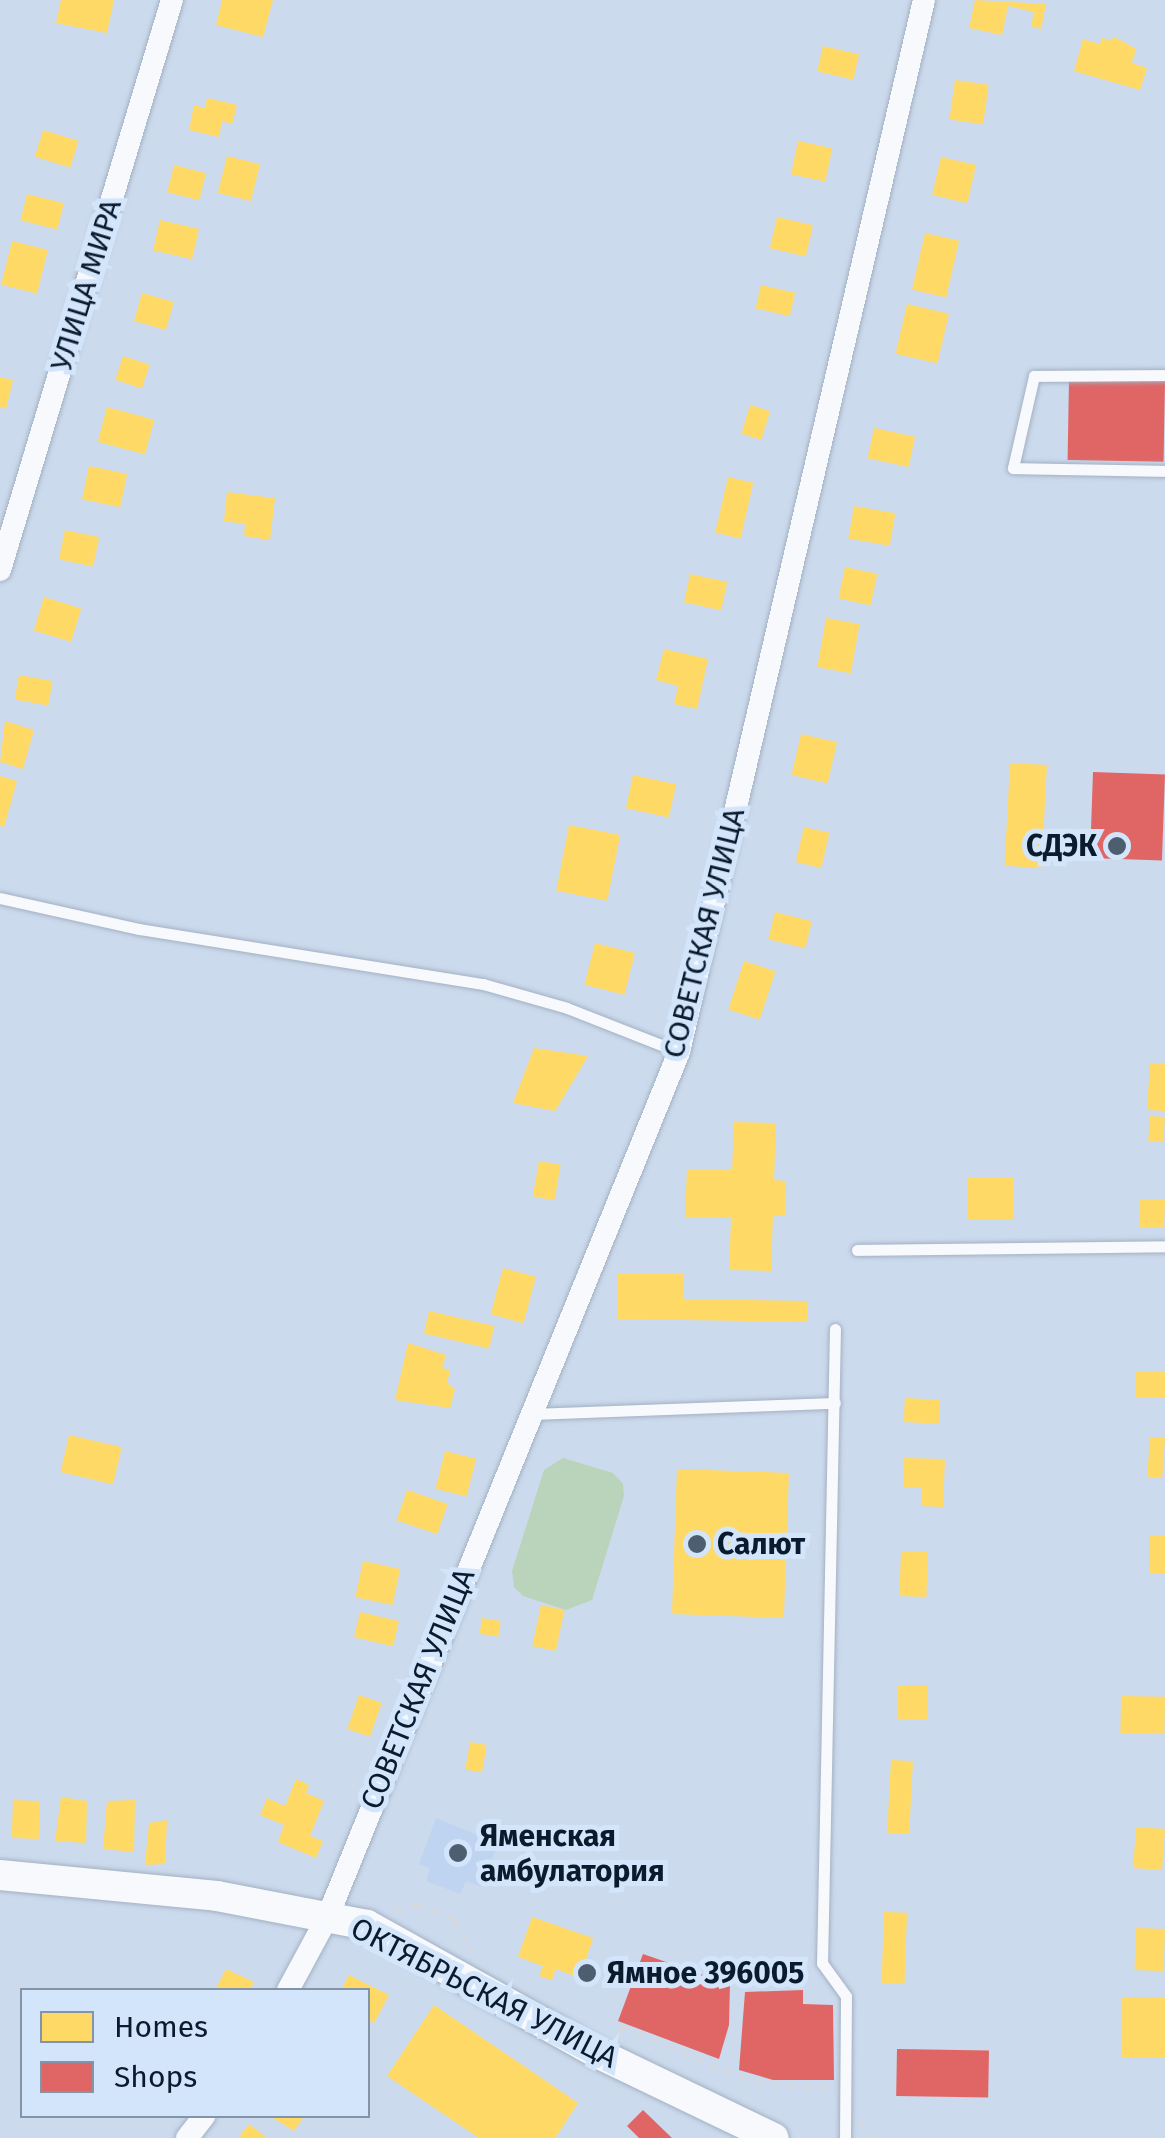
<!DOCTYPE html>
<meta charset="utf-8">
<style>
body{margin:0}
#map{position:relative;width:1165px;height:2138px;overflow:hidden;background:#ccdaed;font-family:"Fira Sans",sans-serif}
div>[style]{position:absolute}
.built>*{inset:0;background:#bed4f0}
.green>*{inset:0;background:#bad4bb}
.homes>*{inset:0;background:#ffd966;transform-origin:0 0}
.shops>*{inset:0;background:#e06666;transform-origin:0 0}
.path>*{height:4px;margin-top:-2px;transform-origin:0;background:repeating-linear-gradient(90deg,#d4d9df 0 8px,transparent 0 16px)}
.roads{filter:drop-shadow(0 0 2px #a2b1c3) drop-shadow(0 0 2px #a2b1c3)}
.lane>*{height:11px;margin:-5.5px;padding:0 5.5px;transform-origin:5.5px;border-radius:5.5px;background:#f7f9fc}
.street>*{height:22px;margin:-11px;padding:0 11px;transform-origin:11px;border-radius:11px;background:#f7f9fc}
.secondary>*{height:30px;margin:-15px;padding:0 15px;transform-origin:15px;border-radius:15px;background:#f7f9fc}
.dots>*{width:28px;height:28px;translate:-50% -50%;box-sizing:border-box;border:5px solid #d3e5fb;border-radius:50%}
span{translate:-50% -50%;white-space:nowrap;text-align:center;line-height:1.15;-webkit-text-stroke:10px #d3e5fb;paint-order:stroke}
.street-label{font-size:30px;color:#0a1b2e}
.poi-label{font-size:30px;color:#0a1b2e;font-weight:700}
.right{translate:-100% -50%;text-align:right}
.left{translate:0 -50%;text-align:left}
.legend{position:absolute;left:20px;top:1988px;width:350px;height:130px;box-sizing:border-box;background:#d3e5fb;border:2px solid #8394a9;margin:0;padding:12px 18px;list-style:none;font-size:30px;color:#0a1b2e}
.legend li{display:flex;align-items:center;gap:20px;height:50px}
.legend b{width:50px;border:2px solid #8394a9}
</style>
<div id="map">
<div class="built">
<div style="clip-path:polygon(436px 1818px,498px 1843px,481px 1887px,466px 1881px,460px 1894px,426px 1881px,430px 1868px,419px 1864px)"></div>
</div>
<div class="green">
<div style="clip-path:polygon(563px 1458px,613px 1473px,623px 1484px,624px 1496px,592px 1600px,566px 1610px,523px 1596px,514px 1587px,512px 1571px,544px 1470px)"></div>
</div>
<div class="homes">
<div style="clip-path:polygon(61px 0,114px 0,107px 33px,56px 23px)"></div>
<div style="clip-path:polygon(222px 0,273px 0,263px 37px,216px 25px)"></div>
<div style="clip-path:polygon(975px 0,1046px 4px,1041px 29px,1031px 26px,1034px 12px,1008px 6px,1002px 35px,969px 28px)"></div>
<div style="clip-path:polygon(1113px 36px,1136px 49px,1132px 63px,1147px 68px,1140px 90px,1074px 71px,1083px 39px,1100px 44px,1102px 38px,1112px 41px)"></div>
<div style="left:823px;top:46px;width:37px;height:26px;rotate:13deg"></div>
<div style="left:955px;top:80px;width:34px;height:40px;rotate:8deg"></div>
<div style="clip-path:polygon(207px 98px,237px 105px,232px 124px,222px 121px,219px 137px,189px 130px,194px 105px,205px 108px)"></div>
<div style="left:43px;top:130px;width:37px;height:28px;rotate:17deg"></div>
<div style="left:798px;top:141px;width:35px;height:34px;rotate:12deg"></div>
<div style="left:227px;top:156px;width:34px;height:38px;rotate:14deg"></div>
<div style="left:941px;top:157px;width:36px;height:39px;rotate:13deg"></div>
<div style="left:174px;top:165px;width:33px;height:28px;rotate:14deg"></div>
<div style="left:27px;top:194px;width:38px;height:27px;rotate:14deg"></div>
<div style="left:777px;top:217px;width:37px;height:32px;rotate:13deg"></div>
<div style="left:160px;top:220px;width:40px;height:31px;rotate:13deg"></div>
<div style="left:925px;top:233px;width:35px;height:58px;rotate:13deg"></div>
<div style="left:12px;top:241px;width:37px;height:45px;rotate:14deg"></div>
<div style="left:761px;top:285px;width:35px;height:24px;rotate:13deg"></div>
<div style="left:142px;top:293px;width:33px;height:29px;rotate:16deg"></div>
<div style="left:907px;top:304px;width:43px;height:51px;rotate:13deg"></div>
<div style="left:123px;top:356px;width:28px;height:25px;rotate:18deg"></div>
<div style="clip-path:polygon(0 377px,13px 380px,6px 409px,0 407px)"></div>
<div style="left:750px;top:405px;width:21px;height:30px;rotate:17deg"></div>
<div style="left:107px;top:407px;width:49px;height:36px;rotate:15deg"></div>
<div style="left:874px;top:428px;width:42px;height:31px;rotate:12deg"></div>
<div style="left:89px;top:466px;width:39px;height:34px;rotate:12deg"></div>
<div style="left:728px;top:477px;width:26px;height:57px;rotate:13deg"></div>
<div style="clip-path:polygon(227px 492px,275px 498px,270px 540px,244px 536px,245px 524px,224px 521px)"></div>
<div style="left:854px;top:506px;width:42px;height:33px;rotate:10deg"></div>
<div style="left:65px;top:530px;width:35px;height:30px;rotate:12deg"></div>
<div style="left:845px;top:567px;width:33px;height:32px;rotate:12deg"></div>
<div style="left:690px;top:574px;width:38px;height:29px;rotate:12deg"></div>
<div style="left:44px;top:597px;width:39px;height:35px;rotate:17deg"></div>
<div style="left:826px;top:618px;width:34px;height:50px;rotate:10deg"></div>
<div style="clip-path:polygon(664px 649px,708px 659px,697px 709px,674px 704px,678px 686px,656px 680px)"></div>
<div style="left:19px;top:675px;width:34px;height:25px;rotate:10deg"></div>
<div style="clip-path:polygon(5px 721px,34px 730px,23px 769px,0 762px)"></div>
<div style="left:801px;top:734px;width:37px;height:42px;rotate:13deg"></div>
<div style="left:1010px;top:763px;width:37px;height:103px;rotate:3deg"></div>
<div style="left:633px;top:775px;width:44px;height:34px;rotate:12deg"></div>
<div style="clip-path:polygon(0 776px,17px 781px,4px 827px,0 826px)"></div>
<div style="left:569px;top:825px;width:52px;height:67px;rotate:11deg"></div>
<div style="left:804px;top:827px;width:26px;height:36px;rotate:13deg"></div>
<div style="left:775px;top:912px;width:38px;height:28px;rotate:14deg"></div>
<div style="left:595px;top:943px;width:41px;height:43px;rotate:14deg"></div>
<div style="left:744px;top:961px;width:33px;height:51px;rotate:18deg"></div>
<div style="clip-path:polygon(534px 1048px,588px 1056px,555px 1111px,513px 1103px)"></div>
<div style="clip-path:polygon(1150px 1063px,1165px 1064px,1165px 1111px,1147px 1110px)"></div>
<div style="left:1150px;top:1116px;width:15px;height:25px;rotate:4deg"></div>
<div style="clip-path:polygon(734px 1122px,776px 1123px,774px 1180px,786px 1181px,785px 1216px,773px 1215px,771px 1271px,729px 1270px,731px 1218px,685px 1217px,687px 1169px,732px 1170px)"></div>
<div style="left:539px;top:1161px;width:22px;height:36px;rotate:10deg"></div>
<div style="left:968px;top:1178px;width:46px;height:42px"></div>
<div style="left:1140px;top:1199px;width:25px;height:28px;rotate:2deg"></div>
<div style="left:503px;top:1268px;width:34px;height:48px;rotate:15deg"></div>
<div style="clip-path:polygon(618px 1274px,683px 1274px,683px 1299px,807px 1301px,807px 1322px,618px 1319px)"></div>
<div style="left:429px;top:1311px;width:67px;height:23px;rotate:13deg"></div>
<div style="clip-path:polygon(408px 1343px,446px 1355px,442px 1368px,450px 1370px,447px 1383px,455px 1389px,450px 1408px,395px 1400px)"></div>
<div style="left:1165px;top:1372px;width:25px;height:29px;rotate:90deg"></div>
<div style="left:905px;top:1398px;width:35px;height:24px;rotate:3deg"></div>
<div style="left:69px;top:1435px;width:54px;height:38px;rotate:13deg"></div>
<div style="left:1150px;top:1437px;width:15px;height:40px;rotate:4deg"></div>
<div style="left:445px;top:1451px;width:32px;height:39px;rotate:14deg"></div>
<div style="clip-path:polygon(904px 1458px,945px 1459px,943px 1507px,921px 1506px,922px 1488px,903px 1488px)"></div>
<div style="left:677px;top:1469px;width:112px;height:145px;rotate:2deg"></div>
<div style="left:407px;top:1490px;width:43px;height:32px;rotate:19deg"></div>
<div style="left:1150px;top:1535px;width:15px;height:39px"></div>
<div style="left:901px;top:1551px;width:27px;height:45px;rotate:2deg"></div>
<div style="left:363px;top:1561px;width:38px;height:37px;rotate:12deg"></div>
<div style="left:541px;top:1605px;width:24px;height:42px;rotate:12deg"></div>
<div style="left:360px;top:1612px;width:40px;height:26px;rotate:13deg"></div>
<div style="left:482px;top:1618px;width:19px;height:16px;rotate:9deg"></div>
<div style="left:898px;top:1686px;width:30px;height:33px"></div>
<div style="left:359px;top:1695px;width:24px;height:36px;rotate:19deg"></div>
<div style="left:1121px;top:1696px;width:44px;height:37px;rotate:1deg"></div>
<div style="left:470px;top:1742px;width:17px;height:28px;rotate:10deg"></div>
<div style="left:891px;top:1760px;width:22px;height:73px;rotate:3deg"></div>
<div style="clip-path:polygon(296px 1779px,309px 1785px,306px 1793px,324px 1801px,310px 1836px,323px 1841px,316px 1858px,278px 1842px,284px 1825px,260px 1815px,267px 1798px,285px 1806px)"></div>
<div style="clip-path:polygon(61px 1797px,87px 1801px,86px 1843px,55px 1841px)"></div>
<div style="left:13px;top:1800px;width:27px;height:38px;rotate:2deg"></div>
<div style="clip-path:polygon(135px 1800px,134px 1852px,103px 1849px,107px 1801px)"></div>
<div style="clip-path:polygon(167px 1820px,165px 1864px,145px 1865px,149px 1823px)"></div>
<div style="left:1136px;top:1827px;width:29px;height:41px;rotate:4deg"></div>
<div style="left:884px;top:1912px;width:23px;height:71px;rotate:2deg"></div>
<div style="clip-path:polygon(532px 1917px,593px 1938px,580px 1978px,556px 1969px,552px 1980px,539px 1976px,543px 1966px,518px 1957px)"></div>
<div style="left:1136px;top:1928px;width:29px;height:42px;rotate:2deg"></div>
<div style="clip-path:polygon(226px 1969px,254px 1982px,250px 1990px,215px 1990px)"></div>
<div style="clip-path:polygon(349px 1975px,389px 1995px,374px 2023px,368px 2020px,368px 1990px,341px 1990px)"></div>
<div style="left:1121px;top:1998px;width:44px;height:60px"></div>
<div style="clip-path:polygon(434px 2005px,578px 2103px,555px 2138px,479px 2138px,387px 2076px)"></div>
<div style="clip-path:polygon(270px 2116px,304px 2116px,294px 2131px)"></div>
<div style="clip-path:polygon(249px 2124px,267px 2138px,238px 2138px)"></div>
</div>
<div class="shops">
<div style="left:1069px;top:379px;width:96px;height:81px;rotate:1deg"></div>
<div style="left:1093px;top:772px;width:72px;height:86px;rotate:2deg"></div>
<div style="clip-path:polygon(643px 1954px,730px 1984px,729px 2025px,719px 2059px,618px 2021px)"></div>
<div style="clip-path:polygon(803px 1990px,803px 2004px,833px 2005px,834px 2080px,773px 2080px,739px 2070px,745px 1992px)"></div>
<div style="left:897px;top:2049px;width:92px;height:47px;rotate:1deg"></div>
<div style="clip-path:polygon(643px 2110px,672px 2138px,639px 2138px,627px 2126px)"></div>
</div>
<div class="path">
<div style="left:394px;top:1910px;width:25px;rotate:-12deg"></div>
<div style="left:418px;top:1905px;width:40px;rotate:22deg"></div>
<div style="left:455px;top:1920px;width:36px;rotate:63deg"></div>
<div style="left:619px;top:2034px;width:8px;rotate:-67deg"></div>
<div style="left:622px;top:2027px;width:142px;rotate:23.1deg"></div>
<div style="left:753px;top:2083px;width:75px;rotate:3.8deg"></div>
<div style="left:860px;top:2123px;width:20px;rotate:49deg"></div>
</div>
<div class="roads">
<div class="lane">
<div style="left:1165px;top:375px;width:131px;rotate:179.6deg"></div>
<div style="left:1034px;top:376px;width:94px;rotate:102.9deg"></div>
<div style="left:1013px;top:468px;width:152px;rotate:1.1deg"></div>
<div style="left:0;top:898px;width:142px;rotate:12.6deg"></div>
<div style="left:139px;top:929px;width:348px;rotate:9.1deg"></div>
<div style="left:483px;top:984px;width:87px;rotate:15.9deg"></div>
<div style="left:567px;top:1008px;width:120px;rotate:21.4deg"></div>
<div style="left:857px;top:1250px;width:308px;rotate:-0.7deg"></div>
<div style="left:835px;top:1329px;width:634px;rotate:91.17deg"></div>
<div style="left:822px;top:1963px;width:41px;rotate:54deg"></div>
<div style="left:846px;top:1996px;width:142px;rotate:90.4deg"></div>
<div style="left:530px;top:1414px;width:305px;rotate:-2.1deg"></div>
</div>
<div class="street">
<div style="left:0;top:570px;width:595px;rotate:-73.21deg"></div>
<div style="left:288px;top:1990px;width:84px;rotate:-61.6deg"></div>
<div style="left:328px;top:1916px;width:933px;rotate:-67.89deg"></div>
<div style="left:679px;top:1052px;width:1080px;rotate:-76.89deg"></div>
<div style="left:187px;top:2138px;width:28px;rotate:-52deg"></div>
</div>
<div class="secondary">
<div style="left:0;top:1875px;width:218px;rotate:5.5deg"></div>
<div style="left:217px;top:1896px;width:153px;rotate:10.9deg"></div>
<div style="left:367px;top:1925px;width:263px;rotate:29.1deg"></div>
<div style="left:597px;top:2053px;width:196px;rotate:25.7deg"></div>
</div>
</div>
<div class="dots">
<div style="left:1117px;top:846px;background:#4e5e71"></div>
<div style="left:697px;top:1544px;background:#4e5e71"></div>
<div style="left:458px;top:1853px;background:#4e5e71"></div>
<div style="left:587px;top:1973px;background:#4e5e71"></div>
</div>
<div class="street-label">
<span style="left:86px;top:285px;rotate:-73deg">УЛИЦА МИРА</span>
<span style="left:704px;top:933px;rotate:-76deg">СОВЕТСКАЯ УЛИЦА</span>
<span style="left:418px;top:1689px;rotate:-68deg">СОВЕТСКАЯ УЛИЦА</span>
<span style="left:484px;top:1993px;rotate:27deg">ОКТЯБРЬСКАЯ УЛИЦА</span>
</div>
<div class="poi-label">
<span class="right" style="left:1097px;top:846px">СДЭК</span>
<span class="left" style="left:717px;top:1544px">Салют</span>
<span class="left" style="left:480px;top:1853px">Яменская<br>амбулатория</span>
<span class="left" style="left:607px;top:1973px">Ямное 396005</span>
</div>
<ul class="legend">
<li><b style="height:28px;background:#ffd966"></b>Homes</li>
<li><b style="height:28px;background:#e06666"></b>Shops</li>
</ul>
</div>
